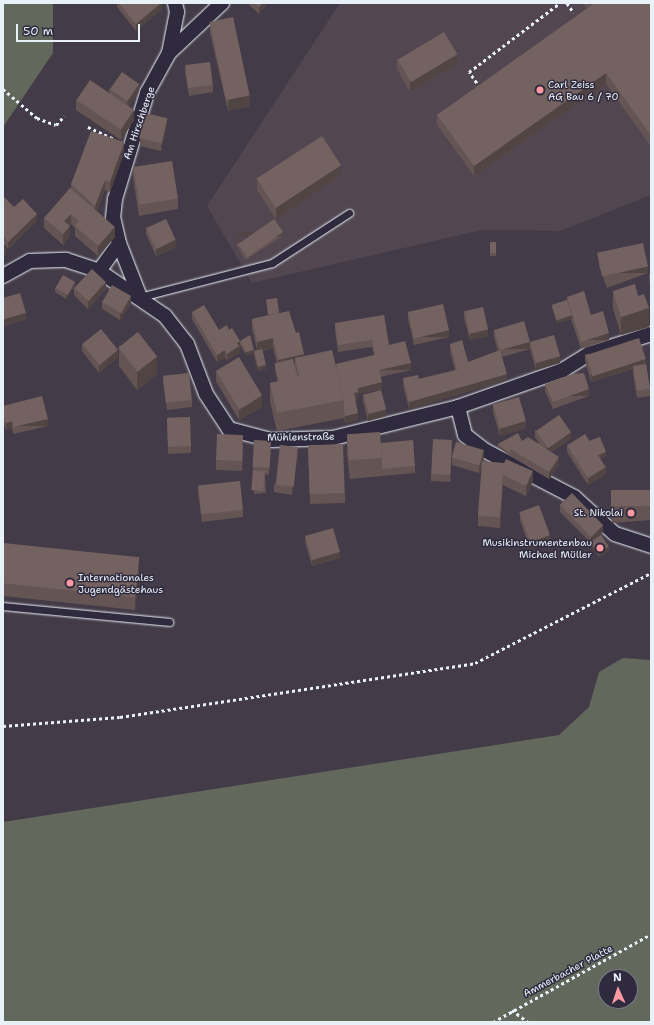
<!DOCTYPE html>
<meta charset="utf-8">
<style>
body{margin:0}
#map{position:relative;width:654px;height:1025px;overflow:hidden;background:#443b48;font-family:"Shantell Sans",sans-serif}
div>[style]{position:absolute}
.built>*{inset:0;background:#524750}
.green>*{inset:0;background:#62695c}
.path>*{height:2.5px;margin-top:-1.25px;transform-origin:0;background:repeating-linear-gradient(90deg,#e8f1f8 0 3px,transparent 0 6px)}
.roads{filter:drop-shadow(0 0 1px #e8f1f8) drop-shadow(0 0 1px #e8f1f8)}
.service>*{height:7px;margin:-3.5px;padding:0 3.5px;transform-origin:3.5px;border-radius:3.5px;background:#2f2a3d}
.minor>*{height:14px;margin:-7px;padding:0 7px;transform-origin:7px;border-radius:7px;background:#2f2a3d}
.wall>*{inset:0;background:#645453;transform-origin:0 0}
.shaded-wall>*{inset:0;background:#514544;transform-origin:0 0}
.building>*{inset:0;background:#746261;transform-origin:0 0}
.dots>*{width:11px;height:11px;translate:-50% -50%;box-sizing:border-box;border:2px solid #2f2a3d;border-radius:50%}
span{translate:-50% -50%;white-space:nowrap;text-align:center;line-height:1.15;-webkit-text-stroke:3px #2f2a3d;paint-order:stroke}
.poi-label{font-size:10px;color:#e8f1f8}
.left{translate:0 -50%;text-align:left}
.right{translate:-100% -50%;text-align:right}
.street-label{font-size:10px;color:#e8f1f8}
.frame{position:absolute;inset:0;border:4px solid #e8f1f8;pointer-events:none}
.north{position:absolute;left:598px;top:969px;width:40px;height:40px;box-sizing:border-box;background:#2f2a3d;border:1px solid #797a88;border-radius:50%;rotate:357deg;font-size:11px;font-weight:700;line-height:16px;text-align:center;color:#e8f1f8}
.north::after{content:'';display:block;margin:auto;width:14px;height:18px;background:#ff9aa2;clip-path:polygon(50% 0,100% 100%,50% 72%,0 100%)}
.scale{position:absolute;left:16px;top:24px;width:124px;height:18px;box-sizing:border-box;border:2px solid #e8f1f8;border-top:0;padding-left:5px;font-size:12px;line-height:14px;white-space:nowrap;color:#e8f1f8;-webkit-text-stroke:3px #2f2a3d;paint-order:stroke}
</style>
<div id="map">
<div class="built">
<div style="clip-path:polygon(340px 3px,651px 3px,651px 195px,560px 231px,482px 230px,252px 283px,207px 206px)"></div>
</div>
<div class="green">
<div style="clip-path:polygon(3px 3px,53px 3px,53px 53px,3px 127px)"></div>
<div style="clip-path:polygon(evenodd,623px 658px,651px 660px,651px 1022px,3px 1022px,3px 822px,559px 735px,589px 707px,599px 672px,623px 658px,606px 977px,630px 977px,630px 1001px,606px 1001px,606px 977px)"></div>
</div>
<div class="path">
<div style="left:567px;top:3px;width:12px;rotate:55deg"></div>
<div style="left:480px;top:88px;width:19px;rotate:-125deg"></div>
<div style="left:469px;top:72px;width:114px;rotate:-37.2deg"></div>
<div style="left:3px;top:89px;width:45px;rotate:40.5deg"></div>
<div style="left:37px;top:118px;width:20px;rotate:20deg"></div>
<div style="left:56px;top:125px;width:12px;rotate:-48deg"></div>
<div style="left:88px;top:127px;width:29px;rotate:25deg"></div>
<div style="left:3px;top:726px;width:117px;rotate:-4.4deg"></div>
<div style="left:120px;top:717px;width:359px;rotate:-8.6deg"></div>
<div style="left:475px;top:663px;width:198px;rotate:-27.1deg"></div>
<div style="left:512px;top:1010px;width:20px;rotate:37deg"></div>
<div style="left:493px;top:1022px;width:181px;rotate:-29.1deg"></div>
</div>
<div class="roads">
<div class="service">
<div style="left:140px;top:297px;width:136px;rotate:-14.4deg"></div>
<div style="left:272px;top:263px;width:92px;rotate:-33deg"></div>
<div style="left:3px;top:606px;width:167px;rotate:5.5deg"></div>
</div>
<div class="minor">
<div style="left:169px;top:53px;width:42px;rotate:-79deg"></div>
<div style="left:177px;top:12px;width:9px;rotate:-103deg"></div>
<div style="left:99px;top:271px;width:34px;rotate:-54deg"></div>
<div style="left:3px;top:276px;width:31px;rotate:-29deg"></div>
<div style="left:30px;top:261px;width:36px;rotate:-2deg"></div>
<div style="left:66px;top:260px;width:35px;rotate:18deg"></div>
<div style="left:99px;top:271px;width:80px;rotate:34.3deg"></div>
<div style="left:165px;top:316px;width:36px;rotate:52deg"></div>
<div style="left:187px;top:344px;width:53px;rotate:69.2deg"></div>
<div style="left:206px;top:394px;width:42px;rotate:56.7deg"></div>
<div style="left:229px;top:429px;width:43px;rotate:14.7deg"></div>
<div style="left:271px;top:440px;width:62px;rotate:-1.8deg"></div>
<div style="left:333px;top:438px;width:129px;rotate:-13.9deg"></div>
<div style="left:458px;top:407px;width:111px;rotate:-19.4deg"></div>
<div style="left:563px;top:370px;width:31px;rotate:-32deg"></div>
<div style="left:589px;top:354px;width:65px;rotate:-17.9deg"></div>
<div style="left:140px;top:297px;width:58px;rotate:-111.3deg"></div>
<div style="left:119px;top:243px;width:26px;rotate:-103deg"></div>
<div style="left:113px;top:218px;width:19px;rotate:-84deg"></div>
<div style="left:115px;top:199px;width:111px;rotate:-73.2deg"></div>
<div style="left:147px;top:93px;width:46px;rotate:-61.2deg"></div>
<div style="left:169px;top:53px;width:73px;rotate:-43.3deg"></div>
<div style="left:458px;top:407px;width:29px;rotate:76deg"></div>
<div style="left:465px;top:435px;width:24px;rotate:38deg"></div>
<div style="left:484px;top:450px;width:102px;rotate:27.6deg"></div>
<div style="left:574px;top:497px;width:55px;rotate:42.1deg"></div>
<div style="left:615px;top:534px;width:38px;rotate:18deg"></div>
</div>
</div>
<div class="wall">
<div style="clip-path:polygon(117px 3px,162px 3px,162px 9px,136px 31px,117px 7px)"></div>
<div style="clip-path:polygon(247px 3px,268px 3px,259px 14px)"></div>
<div style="clip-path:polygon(583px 3px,651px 3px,650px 145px,606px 84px,474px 176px,437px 125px,437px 115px,587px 9px)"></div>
<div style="clip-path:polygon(210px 23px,250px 106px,228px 111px,210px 33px)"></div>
<div style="clip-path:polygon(397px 59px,457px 64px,410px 92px,397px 69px)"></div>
<div style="clip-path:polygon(185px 66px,213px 85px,213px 92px,189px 96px,185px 72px)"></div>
<div style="clip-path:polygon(109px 89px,139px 91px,129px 106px,134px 120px,121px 140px,76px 110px,76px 99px,109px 93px)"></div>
<div style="clip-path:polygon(167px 125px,161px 151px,140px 146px,140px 139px)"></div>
<div style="clip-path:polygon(124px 153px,110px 192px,105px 190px,97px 211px,115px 237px,98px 256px,75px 236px,75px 228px,71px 224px,69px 226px,70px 236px,63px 245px,44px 228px,44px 218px,71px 189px,71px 184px)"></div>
<div style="clip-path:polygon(133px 167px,178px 199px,178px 209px,139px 216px,133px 178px)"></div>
<div style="clip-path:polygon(341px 175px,276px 219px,257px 190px,257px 180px)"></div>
<div style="clip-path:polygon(3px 196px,14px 207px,37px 221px,8px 249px,6px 246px,6px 254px,3px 256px)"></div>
<div style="clip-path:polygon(146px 227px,176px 247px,156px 256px,146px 234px)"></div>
<div style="clip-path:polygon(283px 236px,245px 260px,237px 246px,237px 243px)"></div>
<div style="left:490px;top:242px;width:6px;height:14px"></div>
<div style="clip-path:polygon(599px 259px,648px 273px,607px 288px,599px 266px)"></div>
<div style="clip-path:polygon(649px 274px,651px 274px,651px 288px,649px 281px)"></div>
<div style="clip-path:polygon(75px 286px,66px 299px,55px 292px,55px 288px)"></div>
<div style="clip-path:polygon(74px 288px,106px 289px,88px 309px,74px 295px)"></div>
<div style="clip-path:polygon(613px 291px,638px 296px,649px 327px,621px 335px,613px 309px)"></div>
<div style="clip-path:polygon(567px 297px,591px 315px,609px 340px,581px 349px,571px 319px,557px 323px,552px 308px,552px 305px,567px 300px)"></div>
<div style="clip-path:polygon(3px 298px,26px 320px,4px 326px,3px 323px)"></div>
<div style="clip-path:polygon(266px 299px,279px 313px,304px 356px,336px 364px,374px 355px,372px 347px,338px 352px,335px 330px,335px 323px,389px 345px,411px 370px,380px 377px,382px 389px,358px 394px,358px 399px,355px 400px,358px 420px,345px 423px,344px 418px,277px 431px,270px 402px,270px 383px,278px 382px,275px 371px,275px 364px,277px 363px,273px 348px,263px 351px,266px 369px,258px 371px,254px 355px,254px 351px,257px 350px,252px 329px,252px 319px,268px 315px)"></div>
<div style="clip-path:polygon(102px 302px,131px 303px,120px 320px,102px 309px)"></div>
<div style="clip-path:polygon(464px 311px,488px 336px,470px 340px,464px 318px)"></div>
<div style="clip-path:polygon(192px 312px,219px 330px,229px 330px,240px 341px,254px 353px,246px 355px,240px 345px,239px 353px,227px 361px,225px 357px,217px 362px,192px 319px)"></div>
<div style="clip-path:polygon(408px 312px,449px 337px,414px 345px,408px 319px)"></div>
<div style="clip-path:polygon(494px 330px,530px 342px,560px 363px,536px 370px,530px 349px,502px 357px,507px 380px,409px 409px,403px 385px,403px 378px,419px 379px,455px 370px,450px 351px,450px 344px,468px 362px,498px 351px,494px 337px)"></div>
<div style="clip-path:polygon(82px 344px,118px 357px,99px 373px,82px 351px)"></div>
<div style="clip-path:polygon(119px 348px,157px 374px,137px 390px,119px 366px)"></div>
<div style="clip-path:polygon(585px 354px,646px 364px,650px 389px,650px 396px,637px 398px,633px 374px,633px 369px,591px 382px,585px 361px)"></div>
<div style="clip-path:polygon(216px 371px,262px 407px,239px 420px,216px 381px)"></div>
<div style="clip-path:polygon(163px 376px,192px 400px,192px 407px,167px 410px,163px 383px)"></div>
<div style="clip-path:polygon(545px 384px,589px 396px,553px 409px,545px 391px)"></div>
<div style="clip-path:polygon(363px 394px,386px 416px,368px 421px,363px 401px)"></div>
<div style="clip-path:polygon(493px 405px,526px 428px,500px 436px,493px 412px)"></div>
<div style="clip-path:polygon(3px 406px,48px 426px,13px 434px,12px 428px,6px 430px,3px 420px)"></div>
<div style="clip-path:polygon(167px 419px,191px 446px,191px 453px,168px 454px)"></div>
<div style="clip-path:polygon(535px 430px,571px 439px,551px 452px,559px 464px,549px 479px,510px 456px,498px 447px,498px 444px,522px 441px,539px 443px,535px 437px)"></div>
<div style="clip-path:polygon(347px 435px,381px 443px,415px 466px,415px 473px,350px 479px,347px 454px)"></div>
<div style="clip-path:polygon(589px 441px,606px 456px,600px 458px,606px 474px,588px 485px,567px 452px,567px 445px)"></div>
<div style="clip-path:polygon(243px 445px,242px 471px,216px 470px,216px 460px)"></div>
<div style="clip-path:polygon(308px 446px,345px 493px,345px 503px,310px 504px)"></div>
<div style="clip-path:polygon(452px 447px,450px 482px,431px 481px,431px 474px)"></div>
<div style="clip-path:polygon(271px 448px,269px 475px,265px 474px,266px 493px,254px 494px,253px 467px)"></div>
<div style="clip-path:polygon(298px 454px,292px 495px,274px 492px,274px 485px)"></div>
<div style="clip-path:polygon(484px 457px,483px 461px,533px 481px,526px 496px,503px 485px,500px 528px,478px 526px,478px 516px,482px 464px,479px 473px,452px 465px,452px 458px)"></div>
<div style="clip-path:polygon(198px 486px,243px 510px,243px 517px,202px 522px,198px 493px)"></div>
<div style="clip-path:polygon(651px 490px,651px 520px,612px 523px,611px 507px,611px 493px)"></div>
<div style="clip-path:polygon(560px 505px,603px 532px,597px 538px,609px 551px,599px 557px,591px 545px,591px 543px,560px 512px)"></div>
<div style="clip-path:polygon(520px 513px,550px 542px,530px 549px,520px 520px)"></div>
<div style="clip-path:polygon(305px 535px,340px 558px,312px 566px,305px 542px)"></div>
<div style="clip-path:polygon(3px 543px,139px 570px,135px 610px,3px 596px)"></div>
</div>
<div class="shaded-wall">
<div style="clip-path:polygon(161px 3px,162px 3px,162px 9px,136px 31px,136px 24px)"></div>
<div style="clip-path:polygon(262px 3px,268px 3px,259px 14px,259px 7px)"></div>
<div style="clip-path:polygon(457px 54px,457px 64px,410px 92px,410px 81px)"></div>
<div style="clip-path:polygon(606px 73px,606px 84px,474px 176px,474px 166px)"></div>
<div style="clip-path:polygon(139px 84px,139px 91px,127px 109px,127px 102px)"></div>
<div style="clip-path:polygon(250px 95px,250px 106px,228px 111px,228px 100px)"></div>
<div style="clip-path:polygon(134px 110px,134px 120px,121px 140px,121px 130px)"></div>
<div style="clip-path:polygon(167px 118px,167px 125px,161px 151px,161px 144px)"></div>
<div style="clip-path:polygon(651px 133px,651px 144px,650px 145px,650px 134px)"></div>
<div style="clip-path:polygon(124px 142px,124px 153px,110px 192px,110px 182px)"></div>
<div style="clip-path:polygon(341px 165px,341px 175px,276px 219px,276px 208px)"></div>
<div style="clip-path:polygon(105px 180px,105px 190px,95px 216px,95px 206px)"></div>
<div style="clip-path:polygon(37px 214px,37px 221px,8px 249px,8px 242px)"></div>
<div style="clip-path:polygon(71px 214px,71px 224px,64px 231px,64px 221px)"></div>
<div style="clip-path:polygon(70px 226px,70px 236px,63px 245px,63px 234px)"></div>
<div style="clip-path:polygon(115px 227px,115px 237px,98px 256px,98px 246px)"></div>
<div style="left:283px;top:232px;width:4px;height:45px;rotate:90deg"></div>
<div style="clip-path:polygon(176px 240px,176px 247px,156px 256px,156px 249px)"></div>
<div style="clip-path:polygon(6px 244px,6px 254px,3px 256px,3px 246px)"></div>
<div style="left:648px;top:266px;width:7px;height:44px;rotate:90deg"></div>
<div style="clip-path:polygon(75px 282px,75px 286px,66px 299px,66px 296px)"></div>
<div style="clip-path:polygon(106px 282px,106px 289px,88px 309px,88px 302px)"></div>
<div style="clip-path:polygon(131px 296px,131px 303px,120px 320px,120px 313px)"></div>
<div style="clip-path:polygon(649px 308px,649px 327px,621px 335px,621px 317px)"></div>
<div style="clip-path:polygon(26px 313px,26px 320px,4px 326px,4px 319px)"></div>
<div style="clip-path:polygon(572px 315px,572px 319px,557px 323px,557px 320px)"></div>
<div style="clip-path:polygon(488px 329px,488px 336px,470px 340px,470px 333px)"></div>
<div style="left:449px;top:330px;width:7px;height:36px;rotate:90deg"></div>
<div style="left:609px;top:333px;width:7px;height:29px;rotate:90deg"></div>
<div style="clip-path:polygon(273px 338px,273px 348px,257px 352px,257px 342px)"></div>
<div style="clip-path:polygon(240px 341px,240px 348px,239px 349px,239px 353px,227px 361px,227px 354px,237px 343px)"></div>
<div style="left:530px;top:342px;width:7px;height:31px;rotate:90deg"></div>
<div style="clip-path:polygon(118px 350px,118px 357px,99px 373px,99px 366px)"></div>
<div style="clip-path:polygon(225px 350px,225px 357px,217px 362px,217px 355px)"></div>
<div style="clip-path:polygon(254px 350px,254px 353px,246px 355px,246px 352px)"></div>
<div style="clip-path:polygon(304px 354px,304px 364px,295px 358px,295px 366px,278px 370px,278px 360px)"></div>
<div style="clip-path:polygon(157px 356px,157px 374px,137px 390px,137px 372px)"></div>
<div style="clip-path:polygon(560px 356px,560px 363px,536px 370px,536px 363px)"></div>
<div style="clip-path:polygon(646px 359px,646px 366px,633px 367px,633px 369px,591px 382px,591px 375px)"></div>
<div style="left:411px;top:363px;width:7px;height:33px;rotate:90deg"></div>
<div style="clip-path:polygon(266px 365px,266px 369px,258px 371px,258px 367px)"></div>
<div style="clip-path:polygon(507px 374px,507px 380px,409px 409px,409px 402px)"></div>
<div style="clip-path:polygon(382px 382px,382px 389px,358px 394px,358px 399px,354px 400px,354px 393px,358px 388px)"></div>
<div style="left:589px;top:389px;width:7px;height:38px;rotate:90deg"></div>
<div style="clip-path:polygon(262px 396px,262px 407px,239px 420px,239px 410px)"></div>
<div style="clip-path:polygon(386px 409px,386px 416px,368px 421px,368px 414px)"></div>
<div style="clip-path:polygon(358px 413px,358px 420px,345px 423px,345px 416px)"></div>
<div style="left:48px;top:419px;width:7px;height:36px;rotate:90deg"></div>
<div style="clip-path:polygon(12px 421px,12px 428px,6px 430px,6px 423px)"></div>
<div style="clip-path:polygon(526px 421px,526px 428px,500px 436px,500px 429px)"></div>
<div style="clip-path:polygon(571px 432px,571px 439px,546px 455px,546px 448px)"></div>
<div style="clip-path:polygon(298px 447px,298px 454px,292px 495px,292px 488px)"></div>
<div style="clip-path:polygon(484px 450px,484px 457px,479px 473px,479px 466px)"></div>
<div style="clip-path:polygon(606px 452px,606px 456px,597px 459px,597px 456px)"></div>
<div style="clip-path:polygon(559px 457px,559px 464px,549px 479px,549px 472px)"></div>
<div style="clip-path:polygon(606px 467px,606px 474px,588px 485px,588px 478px)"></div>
<div style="clip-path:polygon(533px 471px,533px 481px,526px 496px,526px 486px)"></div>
<div style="clip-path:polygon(503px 475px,503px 485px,500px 528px,500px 517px)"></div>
<div style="clip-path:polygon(603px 525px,603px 532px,592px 543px,591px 542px,591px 536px)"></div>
<div style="clip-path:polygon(550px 535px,550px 542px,530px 549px,530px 542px)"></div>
<div style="clip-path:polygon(609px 547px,609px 551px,599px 557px,599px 554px)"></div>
<div style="clip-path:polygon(340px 552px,340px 558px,312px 566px,312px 559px)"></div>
<div style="clip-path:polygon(139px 557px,139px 570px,135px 610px,135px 597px)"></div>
</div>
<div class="building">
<div style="clip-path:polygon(119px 3px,161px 3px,136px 24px)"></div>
<div style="clip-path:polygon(255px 3px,262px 3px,259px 7px)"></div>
<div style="clip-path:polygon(591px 3px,651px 3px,651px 133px,650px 134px,606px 73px,474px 166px,437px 115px,592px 5px)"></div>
<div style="left:233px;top:17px;width:80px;height:24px;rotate:78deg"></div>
<div style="left:444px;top:32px;width:26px;height:54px;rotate:59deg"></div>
<div style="left:210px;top:62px;width:23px;height:25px;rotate:83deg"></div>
<div style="left:122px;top:72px;width:21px;height:21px;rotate:35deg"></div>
<div style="left:90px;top:80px;width:53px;height:24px;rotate:34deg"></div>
<div style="left:145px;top:113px;width:23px;height:26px;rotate:13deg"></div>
<div style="clip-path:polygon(91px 131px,124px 142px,110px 182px,105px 180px,95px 206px,71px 184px)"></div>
<div style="left:322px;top:136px;width:35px;height:78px;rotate:57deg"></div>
<div style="left:172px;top:161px;width:38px;height:39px;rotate:81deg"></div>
<div style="clip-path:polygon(70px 188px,115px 227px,98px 246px,75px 226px,79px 221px,71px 214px,64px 221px,70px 226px,63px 234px,44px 218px)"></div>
<div style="clip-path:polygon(3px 196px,14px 207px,23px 199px,37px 214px,8px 242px,3px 236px)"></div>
<div style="left:166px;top:219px;width:23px;height:22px;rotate:65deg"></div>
<div style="left:274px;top:219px;width:16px;height:44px;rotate:55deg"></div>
<div style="clip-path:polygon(3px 241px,6px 244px,3px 246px)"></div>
<div style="left:490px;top:242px;width:6px;height:11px"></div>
<div style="left:643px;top:243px;width:24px;height:47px;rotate:78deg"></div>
<div style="left:92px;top:269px;width:19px;height:26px;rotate:43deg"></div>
<div style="clip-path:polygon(649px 274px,651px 274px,651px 281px)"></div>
<div style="left:63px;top:275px;width:14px;height:15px;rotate:30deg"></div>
<div style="clip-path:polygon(635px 284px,638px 296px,644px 294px,649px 308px,621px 317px,613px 291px)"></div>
<div style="left:112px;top:285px;width:22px;height:20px;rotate:30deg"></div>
<div style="clip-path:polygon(584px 291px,591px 315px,603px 311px,609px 333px,581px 342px,567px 297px)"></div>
<div style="clip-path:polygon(20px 293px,26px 313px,4px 319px,3px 316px,3px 298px)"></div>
<div style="left:277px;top:298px;width:15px;height:11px;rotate:82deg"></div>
<div style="left:567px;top:300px;width:16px;height:16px;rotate:72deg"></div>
<div style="left:443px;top:304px;width:27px;height:36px;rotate:77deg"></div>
<div style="clip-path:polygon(204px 305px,219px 330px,227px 325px,229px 330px,232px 328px,240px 341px,237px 343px,239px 346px,227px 354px,225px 350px,217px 355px,192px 312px)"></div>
<div style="left:483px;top:307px;width:23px;height:19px;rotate:77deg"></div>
<div style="clip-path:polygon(289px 311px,296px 333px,299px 332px,304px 354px,278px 360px,273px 338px,257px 342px,252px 319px)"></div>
<div style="clip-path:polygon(384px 315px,389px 345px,405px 341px,411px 363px,379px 370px,382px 382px,358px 388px,358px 392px,354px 393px,358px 413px,345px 416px,344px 411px,344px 400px,336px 364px,375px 355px,372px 340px,338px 345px,335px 323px)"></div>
<div style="clip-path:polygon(524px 321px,530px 342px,500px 350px,507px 374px,409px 402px,403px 378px,418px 375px,419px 379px,457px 370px,450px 344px,462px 340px,468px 362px,500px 350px,494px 330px)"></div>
<div style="left:101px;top:329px;width:27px;height:24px;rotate:51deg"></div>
<div style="left:138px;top:332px;width:31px;height:25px;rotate:52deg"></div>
<div style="clip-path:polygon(250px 335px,254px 350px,246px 352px,240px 341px)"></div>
<div style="left:554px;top:335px;width:22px;height:25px;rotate:74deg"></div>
<div style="left:639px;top:338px;width:22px;height:56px;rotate:72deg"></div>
<div style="left:262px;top:349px;width:16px;height:8px;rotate:76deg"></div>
<div style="clip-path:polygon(332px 350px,344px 400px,277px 413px,270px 383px,299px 376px,295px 358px)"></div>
<div style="left:239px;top:357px;width:45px;height:27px;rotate:59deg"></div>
<div style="left:293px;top:359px;width:18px;height:19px;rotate:77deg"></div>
<div style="left:646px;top:364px;width:25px;height:13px;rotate:81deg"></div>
<div style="left:189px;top:373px;width:27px;height:26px;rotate:84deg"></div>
<div style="clip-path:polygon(584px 373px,589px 389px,553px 402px,545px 384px,572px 374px)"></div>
<div style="left:381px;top:390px;width:20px;height:18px;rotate:75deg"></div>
<div style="clip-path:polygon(42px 396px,48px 419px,13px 427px,12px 421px,6px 423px,3px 413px,3px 406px)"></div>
<div style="left:519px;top:397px;width:25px;height:27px;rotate:74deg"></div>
<div style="left:559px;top:415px;width:21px;height:28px;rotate:55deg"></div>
<div style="left:190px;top:417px;width:29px;height:23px;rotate:88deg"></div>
<div style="left:380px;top:432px;width:26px;height:33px;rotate:86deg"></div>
<div style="clip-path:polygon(518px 433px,522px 441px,510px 449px,510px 453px,498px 444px)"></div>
<div style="left:217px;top:434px;width:26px;height:26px;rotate:2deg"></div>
<div style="left:585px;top:434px;width:39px;height:21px;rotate:58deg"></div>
<div style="clip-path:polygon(528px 437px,559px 457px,549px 472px,510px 449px)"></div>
<div style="clip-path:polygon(600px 437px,606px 452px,598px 455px,589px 441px)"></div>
<div style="left:433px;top:439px;width:19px;height:35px;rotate:3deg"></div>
<div style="left:254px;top:440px;width:17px;height:27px;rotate:3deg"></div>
<div style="clip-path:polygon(413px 440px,415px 466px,382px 469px,382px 458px,381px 443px)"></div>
<div style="left:456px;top:442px;width:29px;height:16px;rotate:16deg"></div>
<div style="left:343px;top:444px;width:49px;height:35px;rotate:88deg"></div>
<div style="left:280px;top:445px;width:18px;height:40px;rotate:6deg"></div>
<div style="clip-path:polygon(506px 459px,533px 471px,526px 486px,503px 475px,500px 517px,478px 516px,482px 461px,504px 463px)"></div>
<div style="left:253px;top:470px;width:12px;height:20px;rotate:5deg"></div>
<div style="left:240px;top:481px;width:29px;height:42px;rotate:84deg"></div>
<div style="left:651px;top:490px;width:16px;height:40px;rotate:90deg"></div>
<div style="left:572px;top:493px;width:45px;height:17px;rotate:46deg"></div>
<div style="left:539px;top:505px;width:32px;height:21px;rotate:70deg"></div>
<div style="left:333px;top:528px;width:25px;height:29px;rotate:74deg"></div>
<div style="left:601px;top:535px;width:14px;height:12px;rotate:56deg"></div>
<div style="left:3px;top:543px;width:137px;height:40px;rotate:6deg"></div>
</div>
<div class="dots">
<div style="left:540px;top:90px;background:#ff9aa2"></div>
<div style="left:631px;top:513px;background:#ff9aa2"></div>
<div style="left:600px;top:548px;background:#ff9aa2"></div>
<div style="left:70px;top:583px;background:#ff9aa2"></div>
</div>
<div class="poi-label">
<span class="left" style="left:548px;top:90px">Carl Zeiss<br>AG Bau 6 / 70</span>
<span class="right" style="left:623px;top:513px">St. Nikolai</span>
<span class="right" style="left:592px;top:548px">Musikinstrumentenbau<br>Michael Müller</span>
<span class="left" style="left:78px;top:583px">Internationales<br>Jugendgästehaus</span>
</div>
<div class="street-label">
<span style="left:139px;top:123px;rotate:-71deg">Am Hirschberge</span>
<span style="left:301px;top:437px;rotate:-1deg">Mühlenstraße</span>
<span style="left:568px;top:971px;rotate:-28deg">Ammerbacher Platte</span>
</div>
<div class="frame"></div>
<div class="north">N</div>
<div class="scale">50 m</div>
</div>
